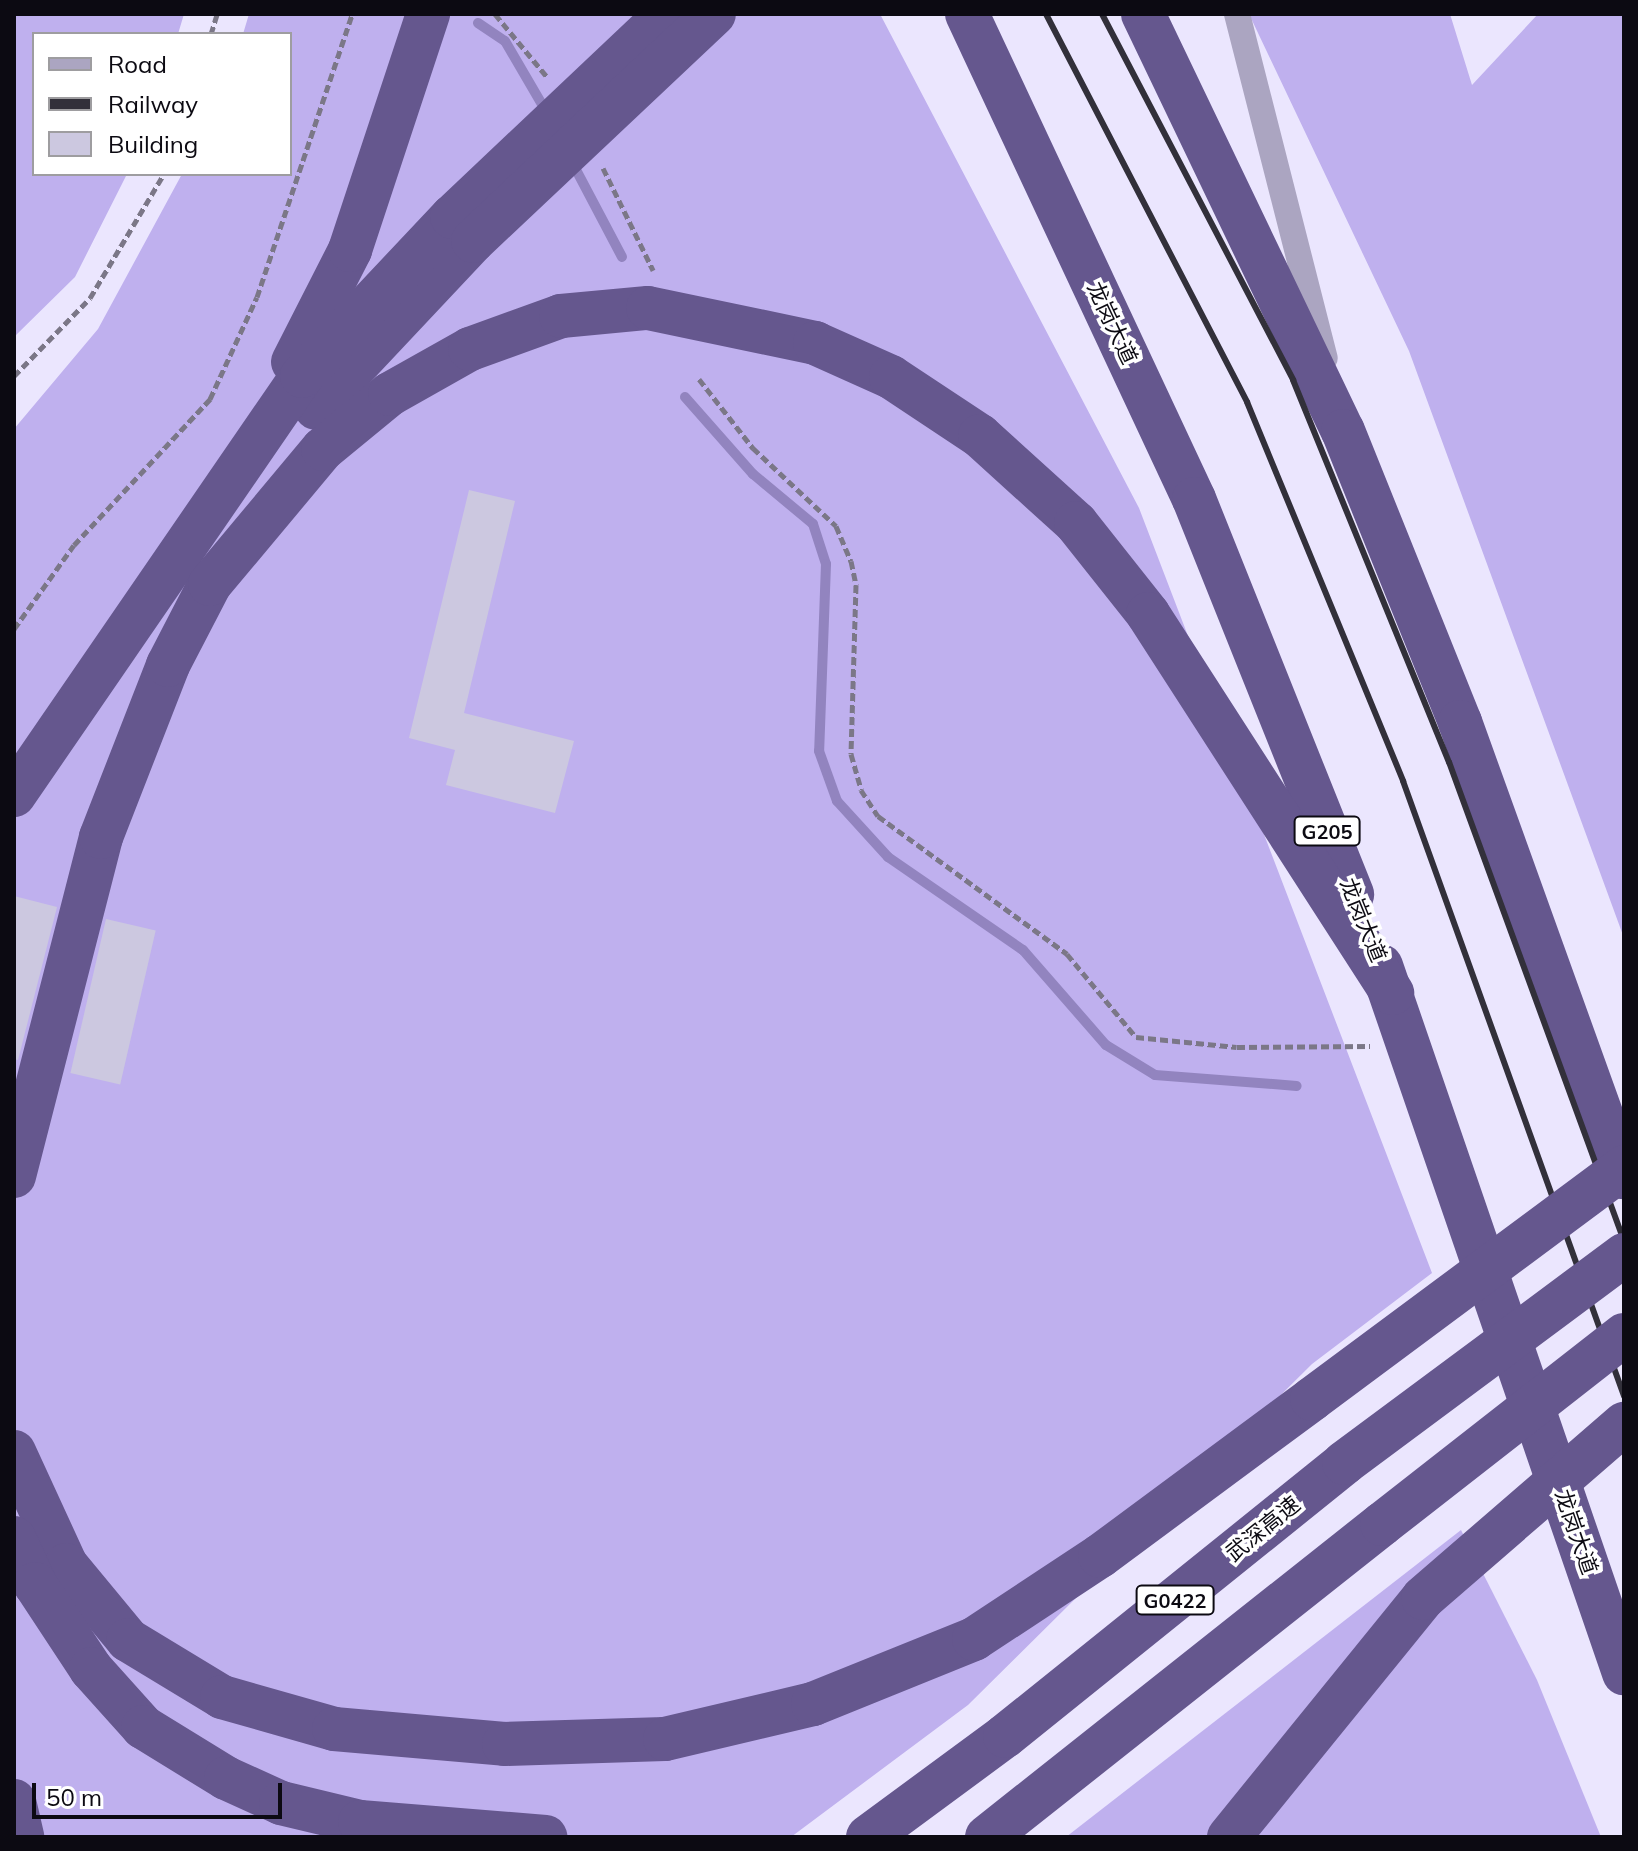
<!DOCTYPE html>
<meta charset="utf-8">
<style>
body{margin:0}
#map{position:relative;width:1638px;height:1851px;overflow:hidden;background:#ebe6fe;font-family:Mulish,"Noto Sans SC",sans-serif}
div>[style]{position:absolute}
.forest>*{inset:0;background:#bfb0ee}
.stream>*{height:10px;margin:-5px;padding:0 5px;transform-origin:5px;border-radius:5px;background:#9284bf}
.building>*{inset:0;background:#ccc8e0;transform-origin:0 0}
.path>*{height:5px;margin-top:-2.5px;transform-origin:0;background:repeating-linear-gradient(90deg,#7b7787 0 8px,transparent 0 12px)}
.street>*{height:26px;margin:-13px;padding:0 13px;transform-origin:13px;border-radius:13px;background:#aba5c1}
.highway>*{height:44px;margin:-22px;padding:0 22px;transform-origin:22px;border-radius:22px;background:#65578e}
.rail>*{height:6px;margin:-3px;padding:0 3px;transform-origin:3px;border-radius:3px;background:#32303a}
.highway-bridge>*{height:44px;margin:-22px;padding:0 22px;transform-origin:22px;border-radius:22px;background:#65578e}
span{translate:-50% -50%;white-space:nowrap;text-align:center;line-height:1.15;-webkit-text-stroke:7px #fff;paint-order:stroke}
.shield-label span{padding:2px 6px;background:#fff;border:2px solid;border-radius:6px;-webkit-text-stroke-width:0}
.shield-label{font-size:20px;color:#0c0a12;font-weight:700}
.street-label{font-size:22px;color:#0c0a12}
.frame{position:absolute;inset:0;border:16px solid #0c0a12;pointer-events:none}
.legend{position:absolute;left:32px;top:32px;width:260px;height:144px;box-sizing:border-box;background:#fff;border:2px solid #9e9da0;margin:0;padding:10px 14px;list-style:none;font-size:24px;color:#0c0a12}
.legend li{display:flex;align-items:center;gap:16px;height:40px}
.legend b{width:40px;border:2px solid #9e9da0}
.scale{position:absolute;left:32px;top:1783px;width:250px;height:36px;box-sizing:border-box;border:4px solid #0c0a12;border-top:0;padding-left:10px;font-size:24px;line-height:28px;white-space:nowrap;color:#0c0a12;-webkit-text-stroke:6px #fff;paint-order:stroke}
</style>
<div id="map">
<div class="forest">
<div style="clip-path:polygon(14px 14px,184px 14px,178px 34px,34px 34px,34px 174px,127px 174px,75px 277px,14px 337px)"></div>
<div style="clip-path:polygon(249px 14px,880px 14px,1139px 508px,1432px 1273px,1312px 1364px,968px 1705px,791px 1837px,14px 1837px,14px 429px,98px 329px,182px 174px,290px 174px,290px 34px,243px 34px)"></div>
<div style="clip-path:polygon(1249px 14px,1450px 14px,1472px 85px,1538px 14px,1624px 14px,1624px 938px,1409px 351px)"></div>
<div style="clip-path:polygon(1461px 1530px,1537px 1680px,1601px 1837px,1066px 1837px)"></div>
</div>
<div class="stream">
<div style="left:478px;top:23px;width:32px;rotate:34deg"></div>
<div style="left:505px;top:41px;width:83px;rotate:59.7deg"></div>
<div style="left:573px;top:164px;width:105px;rotate:62.2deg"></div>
<div style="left:685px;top:397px;width:103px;rotate:48.6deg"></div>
<div style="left:753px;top:474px;width:78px;rotate:39.8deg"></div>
<div style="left:813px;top:524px;width:42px;rotate:72deg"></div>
<div style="left:826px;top:564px;width:187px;rotate:92.1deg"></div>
<div style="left:819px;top:751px;width:53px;rotate:70.2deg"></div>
<div style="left:837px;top:801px;width:76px;rotate:47.7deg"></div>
<div style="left:888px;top:857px;width:164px;rotate:34.6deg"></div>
<div style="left:1023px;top:950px;width:126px;rotate:48.9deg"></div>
<div style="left:1106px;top:1045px;width:57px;rotate:31.5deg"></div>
<div style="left:1155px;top:1075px;width:142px;rotate:4.4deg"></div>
</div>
<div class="building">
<div style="clip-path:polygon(469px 490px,515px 501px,464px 713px,574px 741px,555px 813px,446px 785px,455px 750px,409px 738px)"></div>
<div style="clip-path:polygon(14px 896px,57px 907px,18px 1060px,14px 1059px)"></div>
<div style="left:106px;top:919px;width:51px;height:158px;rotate:13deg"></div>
</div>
<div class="path">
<div style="left:495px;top:14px;width:83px;rotate:50.4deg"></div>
<div style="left:211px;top:34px;width:21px;rotate:-73deg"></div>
<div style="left:603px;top:168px;width:114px;rotate:63.9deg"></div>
<div style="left:14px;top:376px;width:109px;rotate:-45.7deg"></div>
<div style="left:90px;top:298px;width:144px;rotate:-59.2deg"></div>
<div style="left:699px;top:379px;width:88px;rotate:52deg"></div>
<div style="left:753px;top:448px;width:114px;rotate:43.2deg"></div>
<div style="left:836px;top:526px;width:38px;rotate:67deg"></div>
<div style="left:851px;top:561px;width:25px;rotate:78deg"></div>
<div style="left:856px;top:585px;width:169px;rotate:91.7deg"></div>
<div style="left:851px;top:754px;width:37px;rotate:74deg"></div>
<div style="left:861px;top:790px;width:31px;rotate:57deg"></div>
<div style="left:878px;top:816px;width:234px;rotate:36.1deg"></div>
<div style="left:1067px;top:954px;width:108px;rotate:50.3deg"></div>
<div style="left:1136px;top:1037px;width:101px;rotate:5.7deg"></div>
<div style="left:1237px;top:1047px;width:133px;rotate:-0.4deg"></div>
<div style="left:14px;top:629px;width:103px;rotate:-54.5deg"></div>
<div style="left:74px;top:545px;width:200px;rotate:-47deg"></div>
<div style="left:210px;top:399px;width:112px;rotate:-65.3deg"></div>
<div style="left:257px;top:297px;width:299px;rotate:-71.4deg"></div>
</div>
<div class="street">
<div style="left:1237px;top:14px;width:355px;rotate:75.7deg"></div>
</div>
<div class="highway">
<div style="left:967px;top:14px;width:535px;rotate:64.92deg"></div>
<div style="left:1194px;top:499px;width:426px;rotate:68.2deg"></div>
<div style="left:1143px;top:14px;width:462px;rotate:64.4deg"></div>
<div style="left:1343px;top:431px;width:314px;rotate:68.1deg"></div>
<div style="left:1460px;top:722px;width:484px;rotate:70.2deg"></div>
<div style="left:293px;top:362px;width:126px;rotate:-63deg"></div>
<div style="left:350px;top:250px;width:249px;rotate:-71.7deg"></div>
<div style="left:316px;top:408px;width:229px;rotate:-46.8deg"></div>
<div style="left:14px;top:795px;width:508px;rotate:-55.5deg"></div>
<div style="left:302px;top:376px;width:219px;rotate:-46.7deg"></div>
<div style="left:1381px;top:966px;width:748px;rotate:71.03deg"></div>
<div style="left:14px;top:1176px;width:350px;rotate:-75.6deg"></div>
<div style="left:101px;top:837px;width:185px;rotate:-68.7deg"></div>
<div style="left:168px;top:665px;width:91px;rotate:-62.6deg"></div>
<div style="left:210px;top:584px;width:176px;rotate:-50.1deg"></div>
<div style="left:323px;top:449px;width:87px;rotate:-39.4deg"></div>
<div style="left:390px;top:394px;width:92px;rotate:-29.4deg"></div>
<div style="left:470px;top:349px;width:97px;rotate:-19.9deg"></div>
<div style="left:561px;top:316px;width:87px;rotate:-5.3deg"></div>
<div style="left:648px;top:308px;width:171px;rotate:11.8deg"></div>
<div style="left:815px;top:343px;width:83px;rotate:24.1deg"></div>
<div style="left:891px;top:377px;width:107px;rotate:33.5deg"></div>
<div style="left:980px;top:436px;width:130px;rotate:42.2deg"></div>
<div style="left:1076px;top:523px;width:116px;rotate:51.6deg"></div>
<div style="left:1148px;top:614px;width:451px;rotate:57.2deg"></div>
<div style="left:14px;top:1452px;width:124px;rotate:65.3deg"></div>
<div style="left:66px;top:1565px;width:97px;rotate:50.4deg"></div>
<div style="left:128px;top:1640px;width:110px;rotate:31.2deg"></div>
<div style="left:222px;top:1697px;width:116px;rotate:15.9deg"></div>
<div style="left:334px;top:1729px;width:171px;rotate:5deg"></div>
<div style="left:504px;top:1744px;width:161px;rotate:-1.8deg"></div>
<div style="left:665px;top:1739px;width:152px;rotate:-13.3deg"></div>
<div style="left:813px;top:1704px;width:174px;rotate:-22deg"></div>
<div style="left:974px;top:1639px;width:151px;rotate:-33.4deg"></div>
<div style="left:1100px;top:1556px;width:264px;rotate:-36.5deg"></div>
<div style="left:14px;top:1538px;width:51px;rotate:65.5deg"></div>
<div style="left:35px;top:1584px;width:102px;rotate:56.6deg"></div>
<div style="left:91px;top:1669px;width:78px;rotate:48.1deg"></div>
<div style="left:143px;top:1727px;width:97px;rotate:31.6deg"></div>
<div style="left:226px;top:1778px;width:60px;rotate:24.4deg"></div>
<div style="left:281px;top:1803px;width:81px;rotate:13.5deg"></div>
<div style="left:360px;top:1822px;width:186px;rotate:4.6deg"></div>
<div style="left:14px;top:1801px;width:37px;rotate:77deg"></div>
<div style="left:868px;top:1837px;width:170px;rotate:-36.4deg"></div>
<div style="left:1005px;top:1736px;width:435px;rotate:-38.8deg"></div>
<div style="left:987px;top:1837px;width:504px;rotate:-38.39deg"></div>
<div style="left:1229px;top:1837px;width:308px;rotate:-50.9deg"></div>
</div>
<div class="rail">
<div style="left:1046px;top:14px;width:437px;rotate:62.6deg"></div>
<div style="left:1247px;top:402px;width:410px;rotate:67.6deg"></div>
<div style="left:1403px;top:781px;width:654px;rotate:70.23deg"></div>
<div style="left:1102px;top:14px;width:413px;rotate:62.4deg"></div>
<div style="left:1293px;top:380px;width:413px;rotate:67.8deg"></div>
<div style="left:1449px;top:762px;width:510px;rotate:69.93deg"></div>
</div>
<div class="highway-bridge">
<div style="left:452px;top:217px;width:296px;rotate:-43.4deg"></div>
<div style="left:473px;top:241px;width:331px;rotate:-43.3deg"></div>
<div style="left:1312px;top:1399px;width:389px;rotate:-36.6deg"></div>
<div style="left:1344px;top:1463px;width:349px;rotate:-36.6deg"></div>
<div style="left:1382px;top:1524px;width:307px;rotate:-38deg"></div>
<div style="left:1423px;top:1598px;width:266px;rotate:-40.9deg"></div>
</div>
<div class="shield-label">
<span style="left:1327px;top:831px">G205</span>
<span style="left:1175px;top:1600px">G0422</span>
</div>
<div class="street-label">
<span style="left:1112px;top:323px;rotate:65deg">龙岗大道</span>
<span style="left:1363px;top:920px;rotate:68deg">龙岗大道</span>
<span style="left:1263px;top:1529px;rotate:-39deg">武深高速</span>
<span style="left:1576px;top:1532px;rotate:71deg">龙岗大道</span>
</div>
<div class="frame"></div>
<ul class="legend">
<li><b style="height:10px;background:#aba5c1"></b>Road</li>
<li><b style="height:10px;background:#32303a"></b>Railway</li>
<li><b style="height:22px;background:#ccc8e0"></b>Building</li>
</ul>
<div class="scale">50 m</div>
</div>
